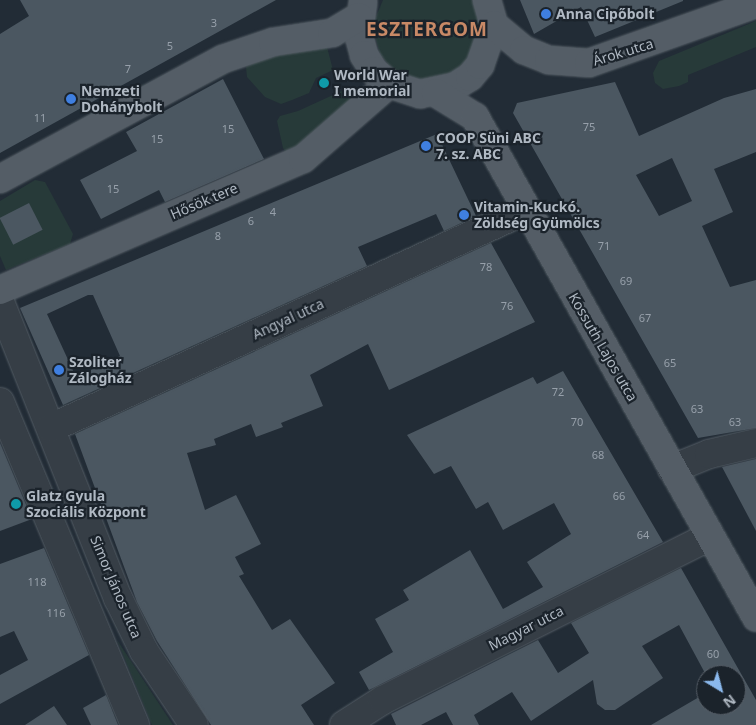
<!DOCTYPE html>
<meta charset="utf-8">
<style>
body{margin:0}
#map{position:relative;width:756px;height:725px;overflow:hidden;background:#222c36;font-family:"Noto Sans",sans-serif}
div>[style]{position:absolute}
.green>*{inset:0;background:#273a39}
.building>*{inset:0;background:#4b5761;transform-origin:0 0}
.roads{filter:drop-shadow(0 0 1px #535c64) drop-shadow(0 0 1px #535c64)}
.minor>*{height:28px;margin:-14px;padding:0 14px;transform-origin:14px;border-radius:14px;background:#363e46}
.major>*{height:28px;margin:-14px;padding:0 14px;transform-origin:14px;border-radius:14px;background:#545d66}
.dots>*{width:14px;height:14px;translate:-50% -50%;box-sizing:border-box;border:2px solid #1b232b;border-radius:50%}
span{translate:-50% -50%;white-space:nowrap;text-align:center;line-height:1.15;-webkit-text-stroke:4.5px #1b232b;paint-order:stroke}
.number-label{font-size:11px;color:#97a0aa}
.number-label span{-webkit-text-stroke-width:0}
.poi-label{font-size:14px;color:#b0b9c3;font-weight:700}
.left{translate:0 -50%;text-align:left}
.street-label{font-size:14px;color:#b0b9c3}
.district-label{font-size:19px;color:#c88966;font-weight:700;letter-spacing:1px}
.north{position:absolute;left:696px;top:665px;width:50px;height:50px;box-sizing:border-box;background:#1b232b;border:1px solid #575f68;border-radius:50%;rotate:143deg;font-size:14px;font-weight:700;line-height:20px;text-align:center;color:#b0b9c3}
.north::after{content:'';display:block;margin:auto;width:18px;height:22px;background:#8bb9ed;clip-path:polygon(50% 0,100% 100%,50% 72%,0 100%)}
</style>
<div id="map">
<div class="green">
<div style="clip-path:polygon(383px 0,474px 0,480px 12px,479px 47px,457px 75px,423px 83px,406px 78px,391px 68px,380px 54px,375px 36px,375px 19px)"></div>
<div style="clip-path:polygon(756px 21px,756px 47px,688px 75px,688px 82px,679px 86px,663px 89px,655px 83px,653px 73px,659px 61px)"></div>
<div style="clip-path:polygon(327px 47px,333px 70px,316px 78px,309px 93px,292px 100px,281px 104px,265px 97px,247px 77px,246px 67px,254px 62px,287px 52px)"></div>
<div style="clip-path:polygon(344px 90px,352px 98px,329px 130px,287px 153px,283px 148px,277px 121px,280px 116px,298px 111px)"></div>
<div style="clip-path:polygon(35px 180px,45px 182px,73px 234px,70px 244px,6px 270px,0 256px,0 201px)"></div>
<div style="clip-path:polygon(117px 640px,173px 725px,152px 725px)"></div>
</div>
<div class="building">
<div style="clip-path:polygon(20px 0,276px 0,0 153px,0 34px,29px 16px)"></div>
<div style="clip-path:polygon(520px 0,683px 0,683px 1px,595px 37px,581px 7px,534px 34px)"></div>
<div style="clip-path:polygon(223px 79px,264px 159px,165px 202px,159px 190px,101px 219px,80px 180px,137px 151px,126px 132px)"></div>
<div style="clip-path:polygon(evenodd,615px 82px,639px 136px,724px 98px,756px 89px,756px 152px,714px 169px,733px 212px,702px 226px,730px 287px,756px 280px,756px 428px,698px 438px,513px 113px,517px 103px,615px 82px,672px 158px,692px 201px,659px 216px,636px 175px,672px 158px)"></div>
<div style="clip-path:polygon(evenodd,437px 134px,476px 216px,444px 231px,436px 214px,358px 247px,367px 266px,63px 405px,20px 308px,437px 134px,88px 295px,93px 295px,120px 356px,76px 377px,47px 314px,88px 295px)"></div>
<div style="left:29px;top:203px;width:30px;height:33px;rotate:63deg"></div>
<div style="clip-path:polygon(491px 243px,535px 322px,389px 390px,368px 344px,310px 375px,323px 406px,281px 423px,283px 427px,256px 437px,251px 424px,214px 439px,216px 445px,187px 453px,205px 510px,236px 495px,261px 544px,235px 557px,244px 574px,239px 576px,272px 630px,290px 619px,335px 683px,301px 705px,314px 725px,211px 725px,157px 641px,137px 602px,75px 434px)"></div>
<div style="clip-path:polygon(563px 371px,663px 542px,369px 690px,359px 672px,393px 652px,375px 619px,409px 600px,403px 590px,470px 550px,503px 609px,543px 587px,527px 562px,571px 534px,554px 503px,503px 530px,488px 502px,476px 509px,451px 466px,434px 474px,407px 435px,533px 377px,537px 384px)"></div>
<div style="clip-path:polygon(0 443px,32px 519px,0 531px)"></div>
<div style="clip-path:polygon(756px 459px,756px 531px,722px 467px)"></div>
<div style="clip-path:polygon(44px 548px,89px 655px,0 704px,0 675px,28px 660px,14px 631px,0 637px,0 564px)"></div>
<div style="clip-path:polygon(681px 568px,756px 700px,756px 725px,651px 725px,706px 693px,706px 705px,736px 705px,736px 675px,706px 675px,679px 625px,642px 646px,663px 678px,615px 710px,605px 710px,597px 704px,593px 680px,531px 721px,512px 692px,474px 715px,479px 725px,453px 725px,446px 712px,421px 725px,396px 725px,391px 714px,538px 640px,558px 673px,589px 653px,571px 623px)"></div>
<div style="clip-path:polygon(106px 695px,118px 725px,91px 725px,83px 708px)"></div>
<div style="clip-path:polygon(54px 706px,67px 725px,25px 725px)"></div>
</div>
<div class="roads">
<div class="minor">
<div style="left:0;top:302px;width:319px;rotate:68.3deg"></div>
<div style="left:118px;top:598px;width:59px;rotate:63.9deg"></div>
<div style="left:144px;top:651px;width:89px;rotate:56deg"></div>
<div style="left:0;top:402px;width:350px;rotate:67.3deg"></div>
<div style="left:51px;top:428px;width:523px;rotate:-24.65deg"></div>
<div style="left:672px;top:469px;width:40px;rotate:-22deg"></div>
<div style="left:709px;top:454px;width:48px;rotate:-13.2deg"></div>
<div style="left:344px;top:725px;width:46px;rotate:-32.7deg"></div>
<div style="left:383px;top:700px;width:366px;rotate:-26.6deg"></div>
</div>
<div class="major">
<div style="left:363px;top:2px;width:34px;rotate:97deg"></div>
<div style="left:359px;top:36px;width:20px;rotate:75deg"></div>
<div style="left:364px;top:55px;width:19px;rotate:58deg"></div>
<div style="left:374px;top:71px;width:20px;rotate:41deg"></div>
<div style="left:389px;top:84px;width:33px;rotate:18deg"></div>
<div style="left:420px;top:94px;width:35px;rotate:-12deg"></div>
<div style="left:454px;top:87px;width:19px;rotate:-32deg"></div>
<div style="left:470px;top:77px;width:16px;rotate:-50deg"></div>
<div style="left:480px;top:65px;width:42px;rotate:-70.7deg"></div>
<div style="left:494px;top:25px;width:26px;rotate:-106deg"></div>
<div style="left:494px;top:25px;width:39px;rotate:40deg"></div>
<div style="left:524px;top:50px;width:27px;rotate:22deg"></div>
<div style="left:549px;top:60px;width:40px;rotate:4.3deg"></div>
<div style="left:589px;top:63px;width:177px;rotate:-19.5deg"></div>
<div style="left:436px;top:93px;width:46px;rotate:31.6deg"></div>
<div style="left:475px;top:117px;width:574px;rotate:60.66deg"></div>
<div style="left:0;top:179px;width:253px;rotate:-28.3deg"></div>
<div style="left:223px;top:59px;width:53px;rotate:-18.8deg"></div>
<div style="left:273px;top:42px;width:60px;rotate:-8.7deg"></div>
<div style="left:332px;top:33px;width:31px;rotate:-31deg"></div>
<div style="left:0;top:290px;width:330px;rotate:-23.4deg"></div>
<div style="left:303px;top:159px;width:114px;rotate:-41.1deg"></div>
</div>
</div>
<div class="dots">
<div style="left:546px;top:14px;background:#3f7fe0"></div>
<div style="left:324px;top:83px;background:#0f9aa8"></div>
<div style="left:71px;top:99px;background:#3f7fe0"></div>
<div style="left:426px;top:146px;background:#3f7fe0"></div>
<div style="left:464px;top:215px;background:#3f7fe0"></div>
<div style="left:59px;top:370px;background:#3f7fe0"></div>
<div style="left:16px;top:504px;background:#0f9aa8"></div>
</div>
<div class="number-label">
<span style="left:214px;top:23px">3</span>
<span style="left:170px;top:46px">5</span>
<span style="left:128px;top:69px">7</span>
<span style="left:40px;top:118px">11</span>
<span style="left:589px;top:127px">75</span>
<span style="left:228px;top:129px">15</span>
<span style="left:157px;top:139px">15</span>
<span style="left:113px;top:189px">15</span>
<span style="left:273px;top:212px">4</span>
<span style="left:251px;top:221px">6</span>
<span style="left:218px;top:236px">8</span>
<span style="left:604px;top:246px">71</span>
<span style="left:486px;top:267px">78</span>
<span style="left:626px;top:281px">69</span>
<span style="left:507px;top:306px">76</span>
<span style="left:645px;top:318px">67</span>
<span style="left:670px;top:363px">65</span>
<span style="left:558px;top:392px">72</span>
<span style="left:697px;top:409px">63</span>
<span style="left:577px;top:422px">70</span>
<span style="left:735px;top:422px">63</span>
<span style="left:598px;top:455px">68</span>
<span style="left:619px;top:496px">66</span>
<span style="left:643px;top:535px">64</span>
<span style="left:37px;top:582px">118</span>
<span style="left:56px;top:613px">116</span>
<span style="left:713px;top:654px">60</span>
</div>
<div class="poi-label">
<span class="left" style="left:556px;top:14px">Anna Cipőbolt</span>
<span class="left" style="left:334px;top:83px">World War<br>I memorial</span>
<span class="left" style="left:81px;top:99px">Nemzeti<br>Dohánybolt</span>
<span class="left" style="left:436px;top:146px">COOP Süni ABC<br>7. sz. ABC</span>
<span class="left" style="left:474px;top:215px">Vitamin-Kuckó.<br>Zöldség Gyümölcs</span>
<span class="left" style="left:69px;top:370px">Szoliter<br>Zálogház</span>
<span class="left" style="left:26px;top:504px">Glatz Gyula<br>Szociális Központ</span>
</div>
<div class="street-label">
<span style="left:623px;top:52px;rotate:-17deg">Árok utca</span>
<span style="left:204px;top:201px;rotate:-23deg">Hősök tere</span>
<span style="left:288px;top:319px;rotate:-25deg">Angyal utca</span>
<span style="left:603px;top:347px;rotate:60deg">Kossuth Lajos utca</span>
<span style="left:116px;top:587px;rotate:67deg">Simor János utca</span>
<span style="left:526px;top:628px;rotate:-27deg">Magyar utca</span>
</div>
<div class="district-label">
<span style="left:427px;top:30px">ESZTERGOM</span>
</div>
<div class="north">N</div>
</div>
